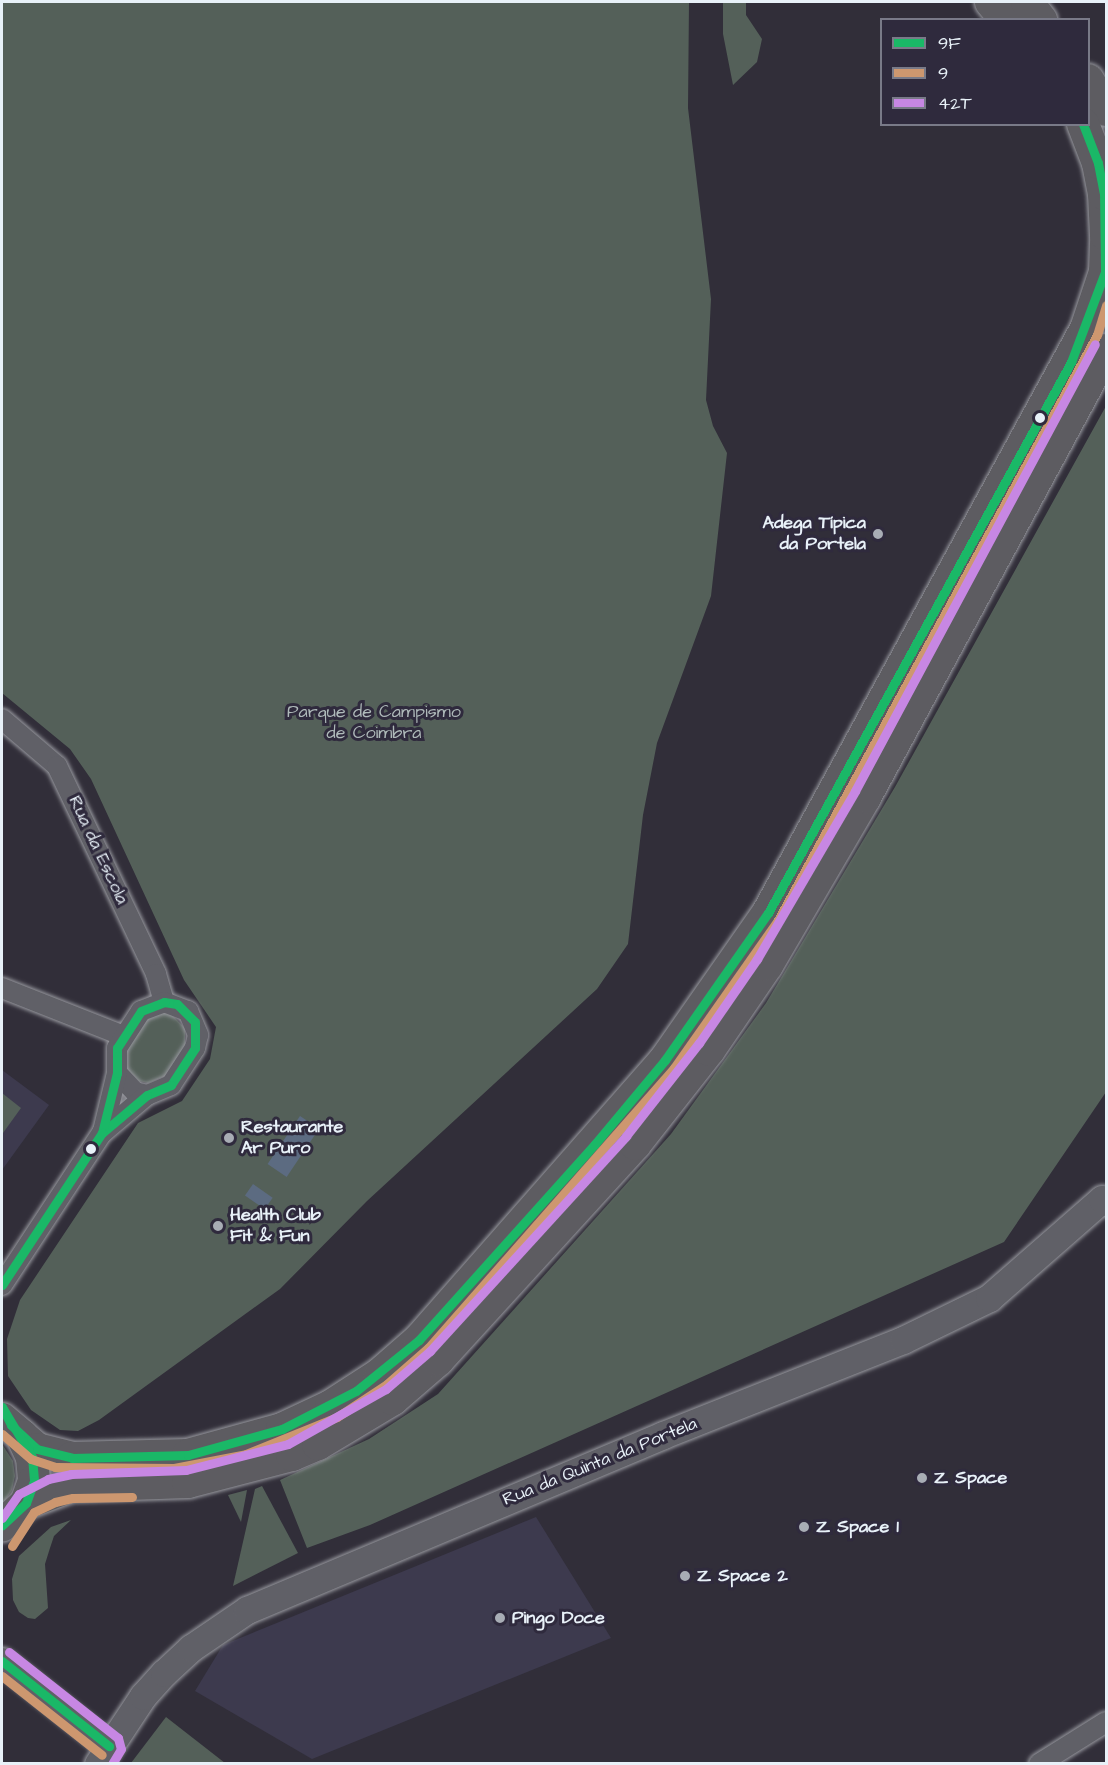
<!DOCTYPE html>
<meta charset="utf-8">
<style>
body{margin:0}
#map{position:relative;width:1108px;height:1765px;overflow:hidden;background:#312e39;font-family:"Architects Daughter",sans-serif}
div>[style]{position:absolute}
.built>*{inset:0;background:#3d3a4e}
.green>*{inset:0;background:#546059}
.water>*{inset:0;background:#5c6b81;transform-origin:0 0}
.roads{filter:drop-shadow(0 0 2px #98999f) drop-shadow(0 0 2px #98999f)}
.street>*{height:20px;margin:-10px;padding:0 10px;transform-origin:10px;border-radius:10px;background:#606067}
.secondary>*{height:27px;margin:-13.5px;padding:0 13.5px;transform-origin:13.5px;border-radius:13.5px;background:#606067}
.primary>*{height:32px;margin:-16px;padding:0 16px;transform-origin:16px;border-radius:16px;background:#5d5c61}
.bus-1>*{height:9px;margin:-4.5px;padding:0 4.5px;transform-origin:4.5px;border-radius:4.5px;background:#1ab867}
.bus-2>*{height:9px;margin:-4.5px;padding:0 4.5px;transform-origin:4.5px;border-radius:4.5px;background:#cd976f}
.bus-3>*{height:9px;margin:-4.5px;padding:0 4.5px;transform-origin:4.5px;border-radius:4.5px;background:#c787e3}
.dots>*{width:16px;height:16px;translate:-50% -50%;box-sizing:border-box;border:3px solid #2f2a3d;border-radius:50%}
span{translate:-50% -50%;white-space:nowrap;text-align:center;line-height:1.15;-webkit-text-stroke:6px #2f2a3d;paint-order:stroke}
.poi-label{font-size:18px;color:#e8f1f8;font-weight:700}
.right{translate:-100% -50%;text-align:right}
.left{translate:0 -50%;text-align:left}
.park-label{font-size:18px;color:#afbaba}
.street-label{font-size:18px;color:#e8f1f8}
.frame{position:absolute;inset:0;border:3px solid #e8f1f8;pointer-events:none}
.legend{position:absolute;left:880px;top:18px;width:210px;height:108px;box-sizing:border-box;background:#2f2a3d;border:2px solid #797a88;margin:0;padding:8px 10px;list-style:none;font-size:18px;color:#e8f1f8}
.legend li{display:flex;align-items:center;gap:12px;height:30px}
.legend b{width:30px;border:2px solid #797a88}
</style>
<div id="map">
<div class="built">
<div style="clip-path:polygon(2px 1070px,49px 1105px,2px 1170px)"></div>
<div style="clip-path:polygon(536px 1517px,611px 1638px,312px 1759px,195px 1691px,223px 1645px)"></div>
</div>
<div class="green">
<div style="clip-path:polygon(2px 2px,689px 2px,688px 108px,711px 299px,706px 400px,713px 426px,727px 453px,711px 596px,657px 743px,643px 815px,628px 944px,597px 989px,367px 1201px,280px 1289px,99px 1420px,78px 1431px,60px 1430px,31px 1410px,8px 1376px,7px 1339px,20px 1300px,138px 1123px,182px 1101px,210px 1059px,216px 1027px,184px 980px,91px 779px,70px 749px,2px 693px)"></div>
<div style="clip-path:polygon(723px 2px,746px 2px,746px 15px,762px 39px,757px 62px,733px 85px,723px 34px)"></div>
<div style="clip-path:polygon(1106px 406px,1106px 1092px,1004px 1242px,370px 1525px,307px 1548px,280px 1480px,369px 1439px,438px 1394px,671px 1134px,766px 1003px,895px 787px)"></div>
<div style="clip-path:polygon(163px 1013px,172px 1015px,185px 1028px,185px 1046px,165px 1076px,148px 1083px,139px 1081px,126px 1068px,126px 1050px,146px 1020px)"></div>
<div style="clip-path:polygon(2px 1093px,21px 1108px,3px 1133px,2px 1131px)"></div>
<div style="clip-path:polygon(2px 1444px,13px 1461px,15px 1476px,12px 1490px,2px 1505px)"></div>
<div style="clip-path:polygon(262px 1486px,298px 1553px,233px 1586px,255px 1489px)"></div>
<div style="clip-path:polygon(247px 1490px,241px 1522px,228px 1495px)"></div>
<div style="clip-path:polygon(71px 1520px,54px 1536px,50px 1548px,45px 1564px,48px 1608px,35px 1619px,28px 1618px,19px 1612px,13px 1600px,12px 1579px,19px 1556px,51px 1527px)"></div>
<div style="clip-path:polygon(166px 1717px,225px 1763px,131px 1763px)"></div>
</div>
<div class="water">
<div style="left:300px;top:1116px;width:23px;height:58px;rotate:34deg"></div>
<div style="left:253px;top:1184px;width:24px;height:14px;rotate:35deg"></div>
</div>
<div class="roads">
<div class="street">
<div style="left:2px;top:719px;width:72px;rotate:40.5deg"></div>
<div style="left:57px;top:766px;width:230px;rotate:64.5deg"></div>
<div style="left:156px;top:974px;width:29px;rotate:74deg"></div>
<div style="left:2px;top:988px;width:131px;rotate:21.5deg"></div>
<div style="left:164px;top:1002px;width:26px;rotate:21deg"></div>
<div style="left:188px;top:1011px;width:26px;rotate:67deg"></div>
<div style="left:198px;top:1035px;width:13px;rotate:103deg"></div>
<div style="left:195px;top:1048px;width:44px;rotate:123deg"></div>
<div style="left:171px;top:1085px;width:26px;rotate:157deg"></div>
<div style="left:147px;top:1095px;width:12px;rotate:-166deg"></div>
<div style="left:135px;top:1092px;width:26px;rotate:-133deg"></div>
<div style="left:117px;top:1073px;width:25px;rotate:-90deg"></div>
<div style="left:117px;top:1048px;width:44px;rotate:-57deg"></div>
<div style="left:141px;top:1011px;width:25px;rotate:-21deg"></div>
<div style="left:103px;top:1131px;width:60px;rotate:-76.4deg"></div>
<div style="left:2px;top:1285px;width:182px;rotate:-56.7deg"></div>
<div style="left:102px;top:1133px;width:59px;rotate:-40.2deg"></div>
<div style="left:1039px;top:1764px;width:79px;rotate:-32.1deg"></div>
</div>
<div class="secondary">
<div style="left:2px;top:1661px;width:137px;rotate:38.5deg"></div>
<div style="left:98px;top:1764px;width:82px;rotate:-56.5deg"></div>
<div style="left:143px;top:1696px;width:31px;rotate:-48deg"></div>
<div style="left:164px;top:1673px;width:37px;rotate:-43deg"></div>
<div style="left:191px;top:1648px;width:68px;rotate:-34.2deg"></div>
<div style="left:247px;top:1610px;width:451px;rotate:-22.8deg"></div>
<div style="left:663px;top:1435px;width:258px;rotate:-21.6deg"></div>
<div style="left:903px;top:1340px;width:96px;rotate:-26deg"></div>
<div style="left:989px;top:1298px;width:150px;rotate:-41.2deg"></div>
<div style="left:1102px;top:1199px;width:5px;rotate:37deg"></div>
</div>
<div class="primary">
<div style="left:991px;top:2px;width:23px;rotate:50deg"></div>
<div style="left:1027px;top:2px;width:23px;rotate:52deg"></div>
<div style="left:1088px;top:80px;width:35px;rotate:59deg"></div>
<div style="left:2px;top:1419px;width:26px;rotate:40deg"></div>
<div style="left:22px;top:1436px;width:23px;rotate:65deg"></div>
<div style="left:32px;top:1457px;width:24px;rotate:85deg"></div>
<div style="left:34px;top:1481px;width:23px;rotate:110deg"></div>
<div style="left:26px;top:1503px;width:33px;rotate:137deg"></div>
<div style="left:22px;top:1436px;width:20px;rotate:41deg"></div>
<div style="left:37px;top:1449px;width:36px;rotate:14deg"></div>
<div style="left:72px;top:1458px;width:116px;rotate:-1.5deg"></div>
<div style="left:188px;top:1455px;width:98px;rotate:-15.5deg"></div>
<div style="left:282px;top:1429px;width:54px;rotate:-25.1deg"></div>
<div style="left:331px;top:1406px;width:59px;rotate:-33.1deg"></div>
<div style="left:380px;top:1374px;width:52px;rotate:-41.1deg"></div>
<div style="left:419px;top:1340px;width:373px;rotate:-48.7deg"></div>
<div style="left:665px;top:1060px;width:179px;rotate:-55deg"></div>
<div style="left:768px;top:913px;width:665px;rotate:-61.43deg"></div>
<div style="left:1086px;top:329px;width:60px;rotate:-71.6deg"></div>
<div style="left:1105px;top:272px;width:37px;rotate:-88deg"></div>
<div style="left:1106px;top:235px;width:41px;rotate:-92.8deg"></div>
<div style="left:1104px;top:194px;width:32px;rotate:-101deg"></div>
<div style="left:1098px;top:163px;width:42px;rotate:-111deg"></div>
<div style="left:26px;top:1503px;width:48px;rotate:-20.7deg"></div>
<div style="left:71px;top:1486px;width:117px;rotate:-2deg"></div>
<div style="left:188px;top:1482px;width:107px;rotate:-14.6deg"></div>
<div style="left:292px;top:1455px;width:28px;rotate:-23deg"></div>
<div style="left:318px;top:1444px;width:87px;rotate:-31deg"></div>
<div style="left:393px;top:1399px;width:60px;rotate:-40.9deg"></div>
<div style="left:438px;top:1360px;width:292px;rotate:-47.6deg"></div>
<div style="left:635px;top:1144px;width:120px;rotate:-51.8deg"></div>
<div style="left:709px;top:1050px;width:103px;rotate:-55.7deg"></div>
<div style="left:767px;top:965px;width:194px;rotate:-59.7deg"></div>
<div style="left:865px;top:797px;width:508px;rotate:-61.67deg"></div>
</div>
</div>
<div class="bus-1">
<div style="left:164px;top:1002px;width:13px;rotate:9deg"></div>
<div style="left:177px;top:1004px;width:25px;rotate:45deg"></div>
<div style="left:195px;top:1022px;width:26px;rotate:90deg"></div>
<div style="left:195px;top:1048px;width:44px;rotate:123deg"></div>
<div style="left:171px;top:1085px;width:26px;rotate:157deg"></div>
<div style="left:147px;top:1095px;width:59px;rotate:139.8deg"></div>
<div style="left:102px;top:1133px;width:62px;rotate:-76deg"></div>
<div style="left:117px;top:1073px;width:25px;rotate:-90deg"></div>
<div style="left:117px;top:1048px;width:44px;rotate:-57deg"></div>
<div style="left:141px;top:1011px;width:25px;rotate:-21deg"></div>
<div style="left:2px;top:1285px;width:182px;rotate:-56.7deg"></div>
<div style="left:2px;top:1407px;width:20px;rotate:63deg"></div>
<div style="left:11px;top:1425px;width:35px;rotate:43deg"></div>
<div style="left:37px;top:1449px;width:36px;rotate:14deg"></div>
<div style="left:72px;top:1458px;width:116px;rotate:-1.5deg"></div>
<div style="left:188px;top:1455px;width:98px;rotate:-15.5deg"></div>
<div style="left:282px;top:1429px;width:83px;rotate:-27.2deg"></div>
<div style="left:356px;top:1391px;width:81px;rotate:-39deg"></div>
<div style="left:419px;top:1340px;width:263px;rotate:-48.1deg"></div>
<div style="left:595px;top:1144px;width:109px;rotate:-50.2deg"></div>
<div style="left:665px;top:1060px;width:179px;rotate:-55deg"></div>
<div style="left:768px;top:913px;width:629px;rotate:-61.19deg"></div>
<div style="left:1071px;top:362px;width:96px;rotate:-69.3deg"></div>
<div style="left:1105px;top:272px;width:78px;rotate:-90.7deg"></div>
<div style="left:1104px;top:194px;width:32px;rotate:-101deg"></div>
<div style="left:1098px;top:163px;width:42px;rotate:-111deg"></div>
<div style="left:2px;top:1407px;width:58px;rotate:59deg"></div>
<div style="left:32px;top:1457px;width:24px;rotate:85deg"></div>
<div style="left:34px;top:1481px;width:23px;rotate:110deg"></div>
<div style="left:26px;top:1503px;width:33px;rotate:137deg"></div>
<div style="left:2px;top:1661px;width:137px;rotate:38.5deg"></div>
</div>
<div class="bus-2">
<div style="left:2px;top:1434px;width:38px;rotate:41deg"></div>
<div style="left:31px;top:1459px;width:25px;rotate:18deg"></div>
<div style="left:55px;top:1467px;width:119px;rotate:0.5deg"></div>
<div style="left:174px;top:1468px;width:73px;rotate:-11deg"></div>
<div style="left:246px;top:1454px;width:98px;rotate:-22.1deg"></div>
<div style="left:337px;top:1417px;width:60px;rotate:-33.4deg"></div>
<div style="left:387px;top:1384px;width:55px;rotate:-41.3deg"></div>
<div style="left:428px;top:1348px;width:373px;rotate:-48.7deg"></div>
<div style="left:674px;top:1068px;width:181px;rotate:-54.9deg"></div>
<div style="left:778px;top:920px;width:666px;rotate:-61.4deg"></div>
<div style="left:1097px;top:335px;width:31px;rotate:-73deg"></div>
<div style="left:12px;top:1546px;width:40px;rotate:-57.1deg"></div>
<div style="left:34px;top:1512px;width:23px;rotate:-25deg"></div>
<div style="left:55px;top:1502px;width:18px;rotate:-13deg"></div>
<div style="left:73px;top:1498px;width:59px;rotate:-1deg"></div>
<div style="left:2px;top:1676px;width:127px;rotate:38.3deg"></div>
</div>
<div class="bus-3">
<div style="left:2px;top:1518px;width:29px;rotate:-55deg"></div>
<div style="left:19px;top:1494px;width:33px;rotate:-27deg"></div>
<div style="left:48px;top:1479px;width:24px;rotate:-12deg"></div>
<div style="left:71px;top:1474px;width:115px;rotate:-2deg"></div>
<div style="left:186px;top:1470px;width:105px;rotate:-14.3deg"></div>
<div style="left:288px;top:1444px;width:112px;rotate:-29.3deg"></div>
<div style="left:386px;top:1389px;width:58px;rotate:-40.8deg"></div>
<div style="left:430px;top:1351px;width:291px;rotate:-47.6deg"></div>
<div style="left:626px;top:1136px;width:118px;rotate:-51.9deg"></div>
<div style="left:699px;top:1043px;width:102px;rotate:-55.4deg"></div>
<div style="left:757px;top:959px;width:194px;rotate:-59.7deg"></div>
<div style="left:855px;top:791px;width:507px;rotate:-61.77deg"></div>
<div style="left:9px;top:1652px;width:139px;rotate:38.3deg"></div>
<div style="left:118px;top:1738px;width:11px;rotate:75deg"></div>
<div style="left:121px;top:1749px;width:17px;rotate:121deg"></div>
</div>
<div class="dots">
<div style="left:1040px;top:418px;background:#e8f1f8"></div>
<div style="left:878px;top:534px;background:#a8adb5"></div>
<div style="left:229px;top:1138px;background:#a8adb5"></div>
<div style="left:91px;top:1149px;background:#e8f1f8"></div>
<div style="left:218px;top:1226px;background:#a8adb5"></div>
<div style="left:922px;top:1478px;background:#a8adb5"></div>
<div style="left:804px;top:1527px;background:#a8adb5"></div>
<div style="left:685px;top:1576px;background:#a8adb5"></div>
<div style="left:500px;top:1618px;background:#a8adb5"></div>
</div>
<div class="poi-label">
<span class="right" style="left:866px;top:534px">Adega Típica<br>da Portela</span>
<span class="left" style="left:241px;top:1138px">Restaurante<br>Ar Puro</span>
<span class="left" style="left:230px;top:1226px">Health Club<br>Fit &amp; Fun</span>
<span class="left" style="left:934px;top:1478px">Z Space</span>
<span class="left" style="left:816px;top:1527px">Z Space 1</span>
<span class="left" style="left:697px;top:1576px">Z Space 2</span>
<span class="left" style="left:512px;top:1618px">Pingo Doce</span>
</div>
<div class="park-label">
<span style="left:374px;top:723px">Parque de Campismo<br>de Coimbra</span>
</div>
<div class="street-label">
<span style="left:98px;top:850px;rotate:65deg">Rua da Escola</span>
<span style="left:600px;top:1462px;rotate:-22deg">Rua da Quinta da Portela</span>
</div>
<div class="frame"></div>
<ul class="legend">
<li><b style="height:8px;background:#1ab867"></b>9F</li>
<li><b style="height:8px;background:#cd976f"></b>9</li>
<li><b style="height:8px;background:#c787e3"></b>42T</li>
</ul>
</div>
